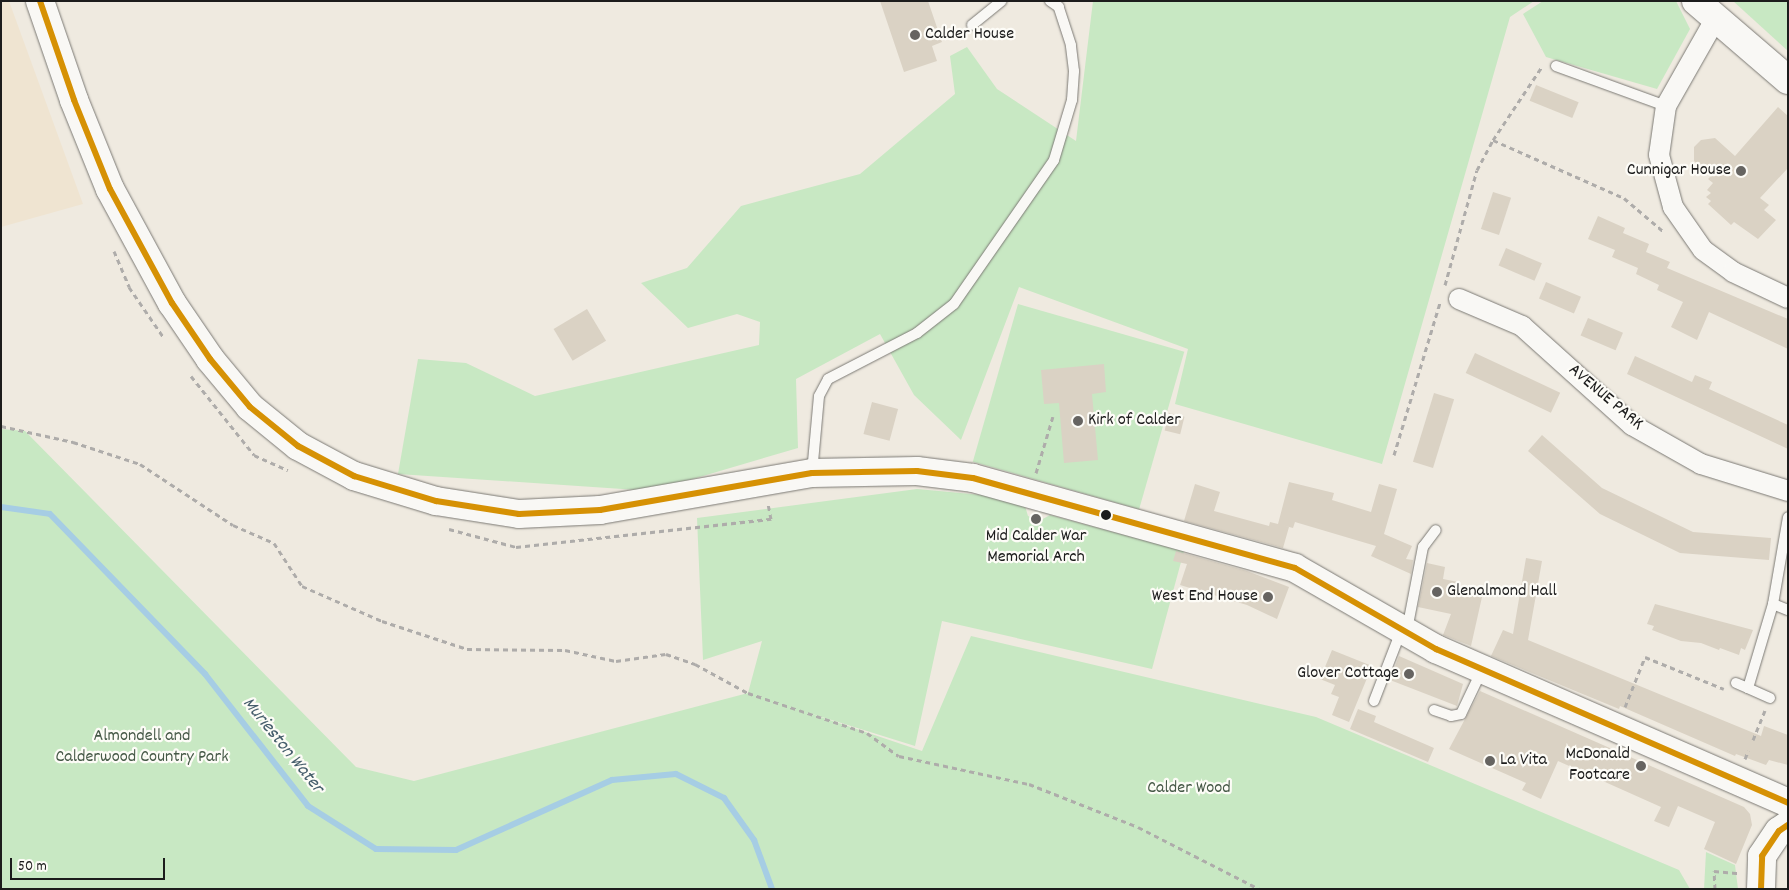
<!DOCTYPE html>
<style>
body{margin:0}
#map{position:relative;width:1789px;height:890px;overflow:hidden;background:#efeae0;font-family:Dekko,sans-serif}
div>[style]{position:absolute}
.built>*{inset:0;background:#efe4d1}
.green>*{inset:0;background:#c8e8c3;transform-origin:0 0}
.stream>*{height:6px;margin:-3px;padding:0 3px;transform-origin:3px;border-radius:3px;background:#a6cde4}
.building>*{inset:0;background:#dad2c4;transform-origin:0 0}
.path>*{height:3px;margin-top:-1.5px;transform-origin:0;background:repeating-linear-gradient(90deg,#aeacaa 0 5px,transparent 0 9px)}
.roads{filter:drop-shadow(0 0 1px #7b7974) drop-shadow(0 0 1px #7b7974)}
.lane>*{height:10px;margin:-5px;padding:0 5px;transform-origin:5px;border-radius:5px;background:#f9f8f5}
.street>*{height:20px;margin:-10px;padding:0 10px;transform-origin:10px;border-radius:10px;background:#f9f8f5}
.secondary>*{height:28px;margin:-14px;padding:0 14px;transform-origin:14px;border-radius:14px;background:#f9f8f5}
.bus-1>*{height:6px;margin:-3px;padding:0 3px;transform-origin:3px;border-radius:3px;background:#d69104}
.dots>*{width:14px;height:14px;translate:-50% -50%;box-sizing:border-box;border:2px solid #fdfcf7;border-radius:50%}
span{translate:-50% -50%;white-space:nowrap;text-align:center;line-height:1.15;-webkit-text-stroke:4.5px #fdfcf7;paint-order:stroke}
.poi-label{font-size:18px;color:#1c1c1c}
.left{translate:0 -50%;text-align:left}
.right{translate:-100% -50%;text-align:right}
.street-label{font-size:18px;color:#1c1c1c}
.park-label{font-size:18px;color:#465947}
.water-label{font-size:19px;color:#465e6c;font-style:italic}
.frame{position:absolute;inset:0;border:2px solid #1c1c1c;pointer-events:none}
.scale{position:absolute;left:10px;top:858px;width:155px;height:22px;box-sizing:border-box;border:2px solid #1c1c1c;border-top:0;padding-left:6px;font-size:15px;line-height:18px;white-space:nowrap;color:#1c1c1c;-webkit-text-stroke:4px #fdfcf7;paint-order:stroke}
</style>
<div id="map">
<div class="built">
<div style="clip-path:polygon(1px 1px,9px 1px,83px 204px,1px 227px)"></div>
</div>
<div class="green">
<div style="clip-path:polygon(1093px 1px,1534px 1px,1510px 17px,1382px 464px,1175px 404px,1188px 349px,1019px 287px,961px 440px,914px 395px,880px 334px,796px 379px,798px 448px,652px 491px,398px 474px,418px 359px,466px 363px,535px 396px,759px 345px,760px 322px,737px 314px,688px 328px,641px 283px,687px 268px,741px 206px,860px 174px,955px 94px,950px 56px,967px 47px,997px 89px,1076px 141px)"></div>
<div style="clip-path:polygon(1543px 1px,1676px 1px,1690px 29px,1657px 89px,1546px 57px,1523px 14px)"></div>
<div style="clip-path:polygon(1733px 1px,1788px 1px,1788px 51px)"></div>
<div style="left:1018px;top:304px;width:173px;height:164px;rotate:16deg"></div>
<div style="clip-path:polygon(1px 429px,25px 431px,356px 767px,414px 781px,748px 693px,762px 641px,703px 660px,697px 518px,917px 489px,993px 496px,1025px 506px,1028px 516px,1036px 519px,1041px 520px,1050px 515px,1184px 551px,1152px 669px,942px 621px,915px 746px,806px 712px,922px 751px,971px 636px,1316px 717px,1679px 870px,1690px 889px,1px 889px)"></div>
<div style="clip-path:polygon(1706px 852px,1735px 865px,1738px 889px,1704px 889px)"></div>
</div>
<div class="stream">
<div style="left:1px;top:507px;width:49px;rotate:8.1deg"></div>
<div style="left:50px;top:514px;width:223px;rotate:45.9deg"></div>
<div style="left:205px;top:674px;width:167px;rotate:52deg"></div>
<div style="left:308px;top:806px;width:80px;rotate:32.3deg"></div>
<div style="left:376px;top:849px;width:80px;rotate:0.7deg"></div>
<div style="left:456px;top:850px;width:171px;rotate:-24.2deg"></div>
<div style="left:612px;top:780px;width:64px;rotate:-5.4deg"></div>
<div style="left:676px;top:774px;width:54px;rotate:26.6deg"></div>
<div style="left:724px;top:798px;width:52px;rotate:54.5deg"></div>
<div style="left:754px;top:840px;width:52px;rotate:69.8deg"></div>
</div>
<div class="building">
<div style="clip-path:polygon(880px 1px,928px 1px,942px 42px,932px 46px,937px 61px,904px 72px)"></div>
<div style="left:1536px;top:85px;width:46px;height:17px;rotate:22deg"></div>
<div style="clip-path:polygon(1778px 107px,1788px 116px,1788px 168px,1760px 198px,1769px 205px,1764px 210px,1776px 220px,1758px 239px,1734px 222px,1731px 225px,1708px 204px,1711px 201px,1706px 197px,1711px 193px,1707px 190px,1713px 183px,1708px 179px,1711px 176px,1694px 161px,1694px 147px,1701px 140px,1715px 138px,1735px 156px)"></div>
<div style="left:1493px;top:192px;width:19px;height:39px;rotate:18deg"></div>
<div style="clip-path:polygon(1598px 216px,1625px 228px,1623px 233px,1649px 244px,1646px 252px,1670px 262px,1667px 268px,1788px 319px,1788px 349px,1709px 312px,1697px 340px,1671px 327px,1683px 302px,1657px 290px,1659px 285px,1636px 274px,1638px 268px,1612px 257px,1615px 250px,1588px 239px)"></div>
<div style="left:1506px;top:248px;width:39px;height:19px;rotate:23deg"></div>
<div style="left:1546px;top:282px;width:38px;height:18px;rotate:23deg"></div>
<div style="left:587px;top:309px;width:37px;height:39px;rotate:59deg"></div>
<div style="left:1588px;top:318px;width:38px;height:19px;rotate:23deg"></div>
<div style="left:1475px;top:353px;width:94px;height:22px;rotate:25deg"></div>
<div style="clip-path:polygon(1635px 356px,1692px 382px,1695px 375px,1712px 382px,1709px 389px,1788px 425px,1788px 449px,1627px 374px)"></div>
<div style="clip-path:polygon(1104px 364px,1106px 392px,1092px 394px,1098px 460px,1064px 463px,1059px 403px,1044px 404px,1041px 370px)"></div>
<div style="left:1434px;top:393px;width:21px;height:72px;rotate:17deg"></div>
<div style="left:872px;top:402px;width:27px;height:33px;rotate:15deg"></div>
<div style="left:1169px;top:413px;width:16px;height:18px;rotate:14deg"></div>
<div style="clip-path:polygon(1542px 435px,1602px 488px,1693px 532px,1771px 538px,1769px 560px,1680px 553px,1600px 514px,1528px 451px)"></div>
<div style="clip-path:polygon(1289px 482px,1334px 493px,1332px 500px,1371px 512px,1379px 484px,1397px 489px,1384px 534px,1412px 546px,1406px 559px,1413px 560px,1411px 574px,1371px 556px,1376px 546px,1295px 522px,1293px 528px,1282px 525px,1289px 527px,1283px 548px,1184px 521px,1195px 484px,1220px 492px,1214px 511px,1269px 526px,1270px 522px,1278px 524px)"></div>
<div style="clip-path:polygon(1176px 551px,1247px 571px,1289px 587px,1277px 619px,1247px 605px,1180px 585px,1187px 564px,1173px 561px)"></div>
<div style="clip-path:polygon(1526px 558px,1542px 561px,1528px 640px,1761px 736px,1764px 726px,1788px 735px,1788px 765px,1769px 760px,1766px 765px,1736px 754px,1735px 756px,1620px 706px,1619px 709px,1491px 656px,1503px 630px,1513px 634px)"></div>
<div style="clip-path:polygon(1427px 563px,1445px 567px,1443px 579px,1458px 582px,1456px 592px,1482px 597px,1471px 646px,1443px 635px,1451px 614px,1418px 607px)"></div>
<div style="clip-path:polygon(1655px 604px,1753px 630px,1745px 650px,1741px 648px,1739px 655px,1720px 648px,1719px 650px,1701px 643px,1681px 641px,1652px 630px,1654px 626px,1647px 624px)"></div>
<div style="clip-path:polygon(1332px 650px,1372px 666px,1349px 722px,1332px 715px,1339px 697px,1331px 694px,1335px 685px,1320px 679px)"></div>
<div style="clip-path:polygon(1399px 656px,1463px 684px,1457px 706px,1390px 680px)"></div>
<div style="clip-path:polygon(1480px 691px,1744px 807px,1750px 814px,1752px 825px,1736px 864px,1704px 849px,1715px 822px,1678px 806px,1669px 827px,1654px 821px,1661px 807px,1558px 761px,1541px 799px,1522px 790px,1526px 783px,1449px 749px)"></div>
<div style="clip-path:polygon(1358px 709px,1376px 716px,1374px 722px,1434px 748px,1428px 762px,1350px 729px)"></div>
</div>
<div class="path">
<div style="left:1493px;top:140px;width:87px;rotate:-56.3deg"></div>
<div style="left:114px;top:251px;width:39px;rotate:67deg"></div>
<div style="left:129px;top:287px;width:62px;rotate:55.5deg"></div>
<div style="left:1445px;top:285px;width:119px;rotate:-74.5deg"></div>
<div style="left:1477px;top:170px;width:34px;rotate:-62deg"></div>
<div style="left:1493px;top:140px;width:143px;rotate:23.9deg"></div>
<div style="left:1624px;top:198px;width:52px;rotate:40.4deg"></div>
<div style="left:191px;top:376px;width:101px;rotate:51.4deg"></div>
<div style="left:254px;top:455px;width:37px;rotate:24deg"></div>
<div style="left:1px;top:426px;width:74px;rotate:12.5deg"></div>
<div style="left:73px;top:442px;width:71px;rotate:18.2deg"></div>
<div style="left:140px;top:464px;width:111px;rotate:33.3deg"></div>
<div style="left:233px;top:525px;width:45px;rotate:23.7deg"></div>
<div style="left:274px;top:543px;width:51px;rotate:56.9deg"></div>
<div style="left:302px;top:586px;width:87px;rotate:23.6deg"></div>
<div style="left:382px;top:621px;width:89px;rotate:18.2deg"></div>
<div style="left:467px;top:649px;width:98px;rotate:0.6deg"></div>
<div style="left:565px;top:650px;width:52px;rotate:12.2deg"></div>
<div style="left:616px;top:661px;width:50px;rotate:-8deg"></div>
<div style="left:666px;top:654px;width:31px;rotate:19deg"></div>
<div style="left:695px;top:664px;width:60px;rotate:28.7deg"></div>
<div style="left:748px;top:693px;width:126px;rotate:18.6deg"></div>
<div style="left:867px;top:733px;width:39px;rotate:36deg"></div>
<div style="left:899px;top:756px;width:133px;rotate:12.2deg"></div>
<div style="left:1029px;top:784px;width:117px;rotate:21.5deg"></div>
<div style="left:1138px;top:827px;width:136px;rotate:27.1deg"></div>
<div style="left:1394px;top:455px;width:159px;rotate:-73.2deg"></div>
<div style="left:1036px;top:473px;width:59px;rotate:-73.4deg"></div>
<div style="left:449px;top:529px;width:69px;rotate:15deg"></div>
<div style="left:516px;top:547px;width:257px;rotate:-6.3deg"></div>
<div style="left:771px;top:519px;width:15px;rotate:-101deg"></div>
<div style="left:1625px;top:707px;width:54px;rotate:-68.2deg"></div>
<div style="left:1645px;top:657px;width:85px;rotate:22.1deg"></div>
<div style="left:1753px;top:740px;width:32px;rotate:-68deg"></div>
<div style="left:1745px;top:759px;width:9px;rotate:-69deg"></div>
<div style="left:1715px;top:889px;width:18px;rotate:-93deg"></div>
<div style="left:1714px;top:871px;width:25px;rotate:5deg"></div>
</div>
<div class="roads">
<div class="lane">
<div style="left:972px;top:25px;width:38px;rotate:-39deg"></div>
<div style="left:1556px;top:66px;width:117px;rotate:20deg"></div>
<div style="left:812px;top:473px;width:77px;rotate:-84.8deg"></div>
<div style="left:819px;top:396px;width:19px;rotate:-62deg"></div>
<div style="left:828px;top:379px;width:100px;rotate:-27.3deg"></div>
<div style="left:917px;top:333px;width:47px;rotate:-38.1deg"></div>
<div style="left:954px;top:304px;width:175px;rotate:-55.2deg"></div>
<div style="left:1054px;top:160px;width:63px;rotate:-73.3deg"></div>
<div style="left:1072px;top:100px;width:29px;rotate:-86deg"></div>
<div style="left:1074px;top:71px;width:26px;rotate:-97deg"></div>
<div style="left:1071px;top:45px;width:40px;rotate:-108deg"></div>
<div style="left:1059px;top:7px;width:11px;rotate:-146deg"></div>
<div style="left:1773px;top:604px;width:16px;rotate:22deg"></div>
<div style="left:1407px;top:630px;width:85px;rotate:-79.1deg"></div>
<div style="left:1423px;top:547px;width:21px;rotate:-53deg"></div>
<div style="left:1736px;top:683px;width:13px;rotate:23deg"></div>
<div style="left:1770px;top:698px;width:24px;rotate:-156deg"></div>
<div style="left:1748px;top:688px;width:88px;rotate:-73.4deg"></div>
<div style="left:1773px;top:604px;width:88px;rotate:-80.2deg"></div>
<div style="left:1374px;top:701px;width:75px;rotate:-68.9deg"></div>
<div style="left:1434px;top:710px;width:18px;rotate:19deg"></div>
<div style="left:1451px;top:716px;width:10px;rotate:-11deg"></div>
<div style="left:1461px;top:714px;width:49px;rotate:-64.5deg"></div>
</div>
<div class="street">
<div style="left:1716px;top:18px;width:101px;rotate:119.6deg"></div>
<div style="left:1666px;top:106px;width:49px;rotate:98.1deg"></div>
<div style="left:1659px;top:155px;width:54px;rotate:74.9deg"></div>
<div style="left:1673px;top:207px;width:52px;rotate:55.1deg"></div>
<div style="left:1703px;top:250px;width:37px;rotate:36deg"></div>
<div style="left:1733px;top:272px;width:61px;rotate:25.3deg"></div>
<div style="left:1459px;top:299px;width:69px;rotate:23.2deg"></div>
<div style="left:1522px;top:326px;width:148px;rotate:42deg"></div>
<div style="left:1632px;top:425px;width:79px;rotate:29.5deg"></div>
<div style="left:1701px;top:464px;width:91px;rotate:17.2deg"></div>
</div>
<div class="secondary">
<div style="left:40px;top:1px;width:105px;rotate:71deg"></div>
<div style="left:74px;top:100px;width:96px;rotate:68deg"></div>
<div style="left:110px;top:189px;width:130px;rotate:61.5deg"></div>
<div style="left:172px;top:303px;width:68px;rotate:55.8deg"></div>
<div style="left:210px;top:359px;width:62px;rotate:50.2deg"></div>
<div style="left:250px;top:407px;width:62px;rotate:39.1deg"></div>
<div style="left:298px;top:446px;width:64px;rotate:28.2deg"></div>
<div style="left:354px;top:476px;width:86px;rotate:17deg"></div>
<div style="left:436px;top:501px;width:84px;rotate:8.9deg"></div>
<div style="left:519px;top:514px;width:81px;rotate:-2.8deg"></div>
<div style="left:600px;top:510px;width:215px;rotate:-9.9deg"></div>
<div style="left:812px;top:473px;width:105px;rotate:-1.1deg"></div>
<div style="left:917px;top:471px;width:56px;rotate:7.1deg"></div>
<div style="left:973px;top:478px;width:334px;rotate:15.6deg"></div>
<div style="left:1295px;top:568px;width:163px;rotate:29.9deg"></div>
<div style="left:1436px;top:649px;width:384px;rotate:23.6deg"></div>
<div style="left:1696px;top:1px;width:121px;rotate:40.7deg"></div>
<div style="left:1761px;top:889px;width:33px;rotate:-88deg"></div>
<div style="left:1762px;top:856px;width:30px;rotate:-56deg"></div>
<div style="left:1779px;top:831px;width:11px;rotate:-34deg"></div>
</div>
</div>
<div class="bus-1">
<div style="left:40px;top:1px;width:105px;rotate:71deg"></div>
<div style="left:74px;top:100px;width:96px;rotate:68deg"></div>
<div style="left:110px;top:189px;width:130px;rotate:61.5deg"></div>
<div style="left:172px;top:303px;width:68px;rotate:55.8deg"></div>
<div style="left:210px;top:359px;width:62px;rotate:50.2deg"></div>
<div style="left:250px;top:407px;width:62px;rotate:39.1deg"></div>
<div style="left:298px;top:446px;width:64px;rotate:28.2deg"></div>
<div style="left:354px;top:476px;width:86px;rotate:17deg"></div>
<div style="left:436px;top:501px;width:84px;rotate:8.9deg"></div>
<div style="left:519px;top:514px;width:81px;rotate:-2.8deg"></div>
<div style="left:600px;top:510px;width:215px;rotate:-9.9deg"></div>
<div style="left:812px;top:473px;width:105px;rotate:-1.1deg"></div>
<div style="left:917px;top:471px;width:56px;rotate:7.1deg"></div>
<div style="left:973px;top:478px;width:334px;rotate:15.6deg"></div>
<div style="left:1295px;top:568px;width:163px;rotate:29.9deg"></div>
<div style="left:1436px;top:649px;width:384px;rotate:23.6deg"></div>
<div style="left:1761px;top:889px;width:33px;rotate:-88deg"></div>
<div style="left:1762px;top:856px;width:30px;rotate:-56deg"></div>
<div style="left:1779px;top:831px;width:11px;rotate:-34deg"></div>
</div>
<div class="dots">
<div style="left:915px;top:35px;background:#666461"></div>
<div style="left:1741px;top:171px;background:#666461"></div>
<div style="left:1078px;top:421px;background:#666461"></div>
<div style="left:1106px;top:515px;background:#1c1c1c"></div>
<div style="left:1036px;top:519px;background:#666461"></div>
<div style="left:1437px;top:592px;background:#666461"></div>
<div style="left:1268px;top:597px;background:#666461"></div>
<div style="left:1409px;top:674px;background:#666461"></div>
<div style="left:1490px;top:761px;background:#666461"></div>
<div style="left:1641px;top:766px;background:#666461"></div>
</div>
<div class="poi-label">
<span class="left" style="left:925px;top:35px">Calder House</span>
<span class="right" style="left:1731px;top:171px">Cunnigar House</span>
<span class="left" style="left:1088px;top:421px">Kirk of Calder</span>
<span style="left:1036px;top:548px">Mid Calder War<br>Memorial Arch</span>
<span class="left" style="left:1447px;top:592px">Glenalmond Hall</span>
<span class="right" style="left:1258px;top:597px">West End House</span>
<span class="right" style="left:1399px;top:674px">Glover Cottage</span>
<span class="right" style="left:1630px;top:766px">McDonald<br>Footcare</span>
<span class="left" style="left:1500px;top:761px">La Vita</span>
</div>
<div class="street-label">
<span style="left:1605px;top:398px;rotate:40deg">AVENUE PARK</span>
</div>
<div class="park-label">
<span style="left:142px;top:748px">Almondell and<br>Calderwood Country Park</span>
<span style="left:1189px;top:789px">Calder Wood</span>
</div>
<div class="water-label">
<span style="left:282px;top:746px;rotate:51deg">Murieston Water</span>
</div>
<div class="frame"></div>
<div class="scale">50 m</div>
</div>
